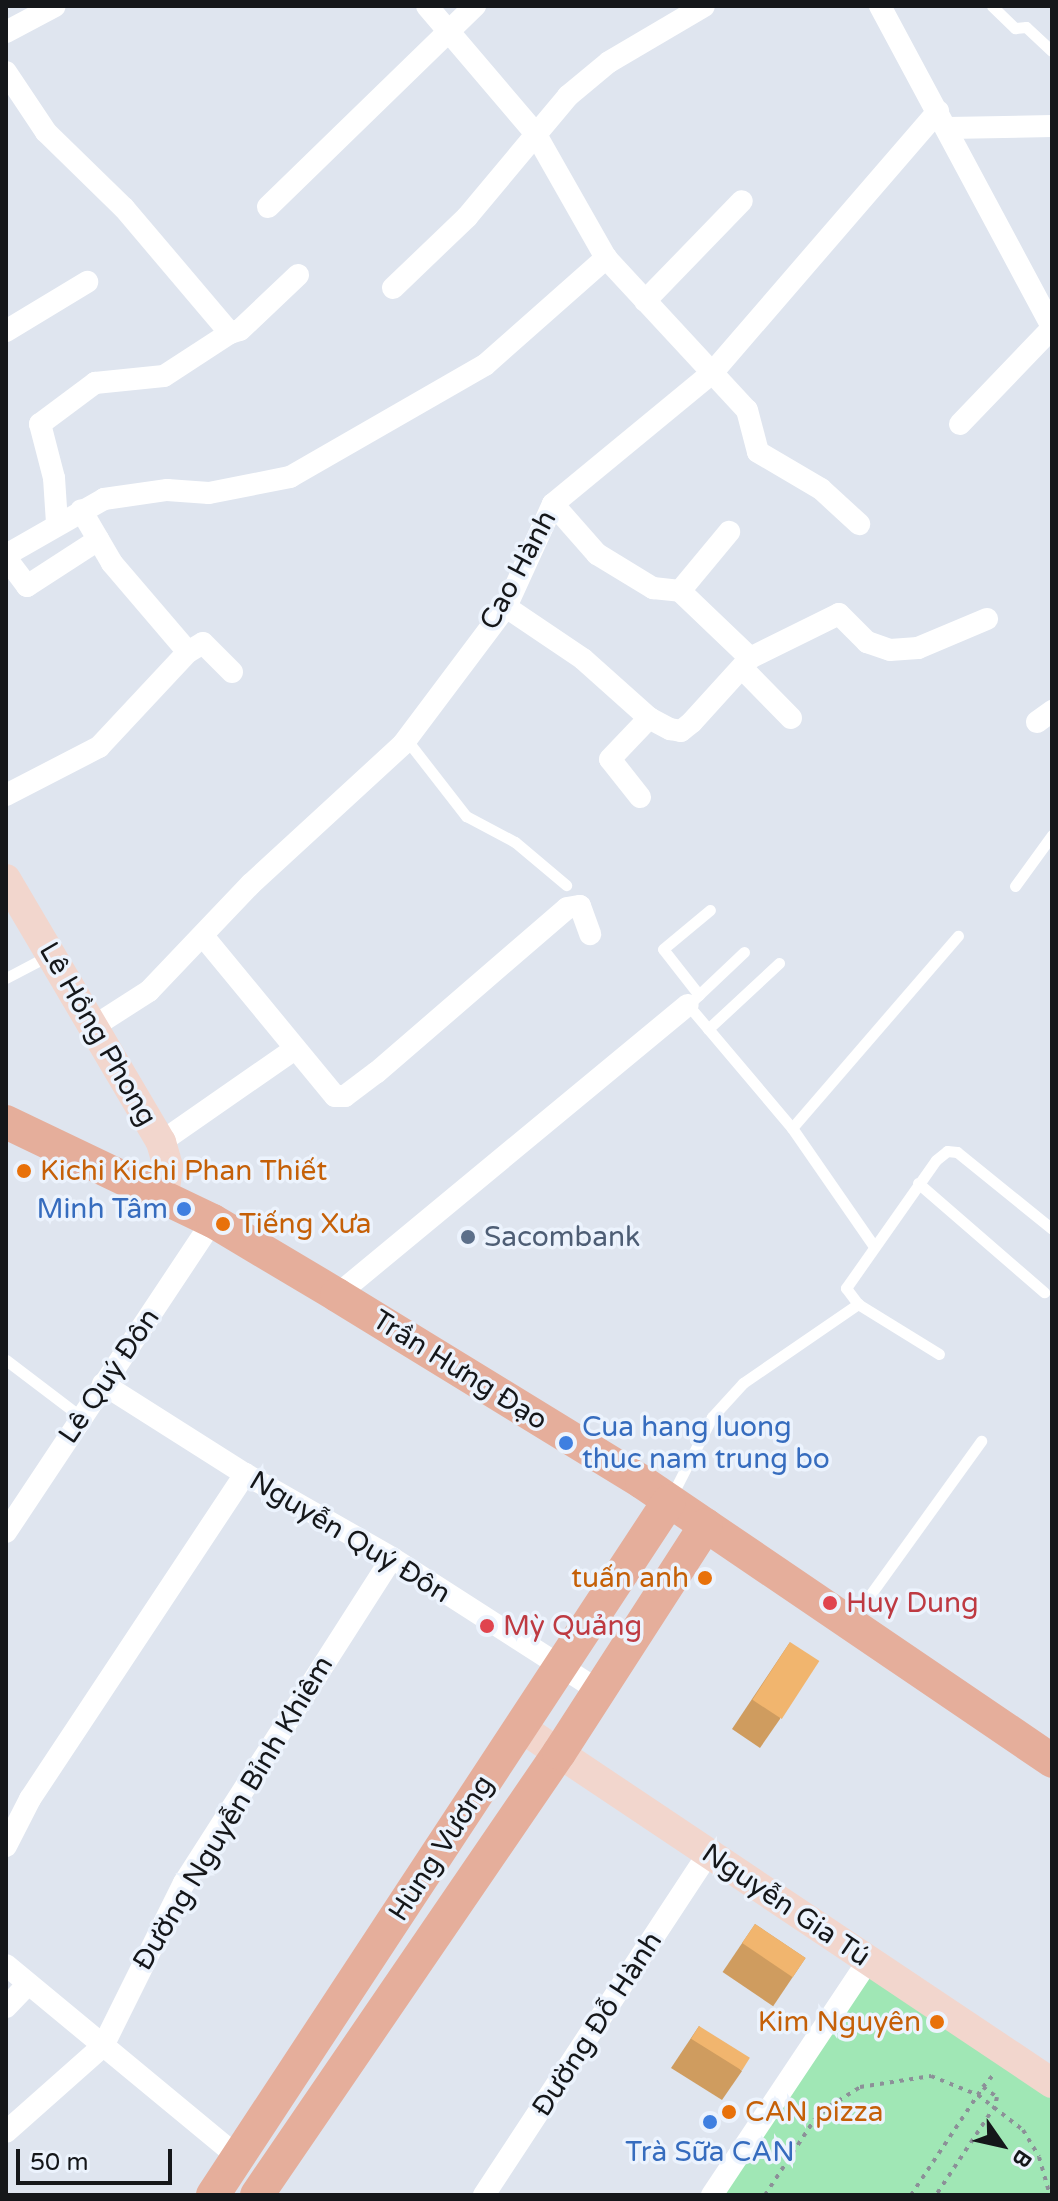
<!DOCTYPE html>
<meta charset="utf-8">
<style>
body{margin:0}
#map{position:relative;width:1058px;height:2201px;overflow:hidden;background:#dfe5ef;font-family:"Varela Round",sans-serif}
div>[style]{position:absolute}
.green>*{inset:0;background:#a0e7b5}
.path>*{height:4px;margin-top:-2px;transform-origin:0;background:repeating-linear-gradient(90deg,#8c9098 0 4px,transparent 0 10px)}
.lane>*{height:11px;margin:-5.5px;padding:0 5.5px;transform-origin:5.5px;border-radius:5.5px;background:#fff}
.street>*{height:22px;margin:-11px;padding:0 11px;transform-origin:11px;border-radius:11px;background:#fff}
.secondary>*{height:30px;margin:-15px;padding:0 15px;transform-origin:15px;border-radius:15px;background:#f2d6cd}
.primary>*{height:34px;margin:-17px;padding:0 17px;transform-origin:17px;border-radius:17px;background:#e5ae9b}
.wall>*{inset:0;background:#cf9c5f;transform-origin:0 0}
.building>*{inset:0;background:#f1b56e;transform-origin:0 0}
.dots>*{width:22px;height:22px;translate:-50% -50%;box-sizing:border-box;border:4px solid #ecf3fd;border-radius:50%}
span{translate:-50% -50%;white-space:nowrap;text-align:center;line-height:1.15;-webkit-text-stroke:7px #ecf3fd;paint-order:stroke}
.street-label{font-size:28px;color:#15171a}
.food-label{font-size:28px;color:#c56008}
.left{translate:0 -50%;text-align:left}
.right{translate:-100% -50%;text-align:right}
.shop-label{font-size:28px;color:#366cbe}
.service-label{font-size:28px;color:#4e5e75}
.health-label{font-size:28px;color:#be3a42}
.frame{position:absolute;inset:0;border:8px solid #15171a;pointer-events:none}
.north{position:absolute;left:962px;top:2105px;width:80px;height:80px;-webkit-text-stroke:6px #ecf3fd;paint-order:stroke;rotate:124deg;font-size:22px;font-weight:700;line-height:32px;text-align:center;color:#15171a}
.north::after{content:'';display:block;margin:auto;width:28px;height:36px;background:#15171a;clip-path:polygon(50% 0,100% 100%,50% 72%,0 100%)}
.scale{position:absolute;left:16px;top:2149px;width:156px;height:36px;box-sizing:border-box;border:4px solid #15171a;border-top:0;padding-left:10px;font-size:24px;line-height:28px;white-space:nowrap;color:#15171a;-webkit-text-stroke:6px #ecf3fd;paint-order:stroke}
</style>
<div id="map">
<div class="green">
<div style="clip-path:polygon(867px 1974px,1052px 2097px,1052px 2195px,721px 2195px)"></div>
</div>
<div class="path">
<div style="left:983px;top:2087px;width:17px;rotate:-50deg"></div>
<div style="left:765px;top:2195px;width:91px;rotate:-56.7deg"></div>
<div style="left:815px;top:2119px;width:20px;rotate:-41deg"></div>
<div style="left:830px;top:2106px;width:36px;rotate:-32deg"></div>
<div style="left:860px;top:2087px;width:72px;rotate:-8.8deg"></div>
<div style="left:931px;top:2076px;width:51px;rotate:22deg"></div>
<div style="left:978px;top:2095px;width:57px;rotate:37.9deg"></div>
<div style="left:1023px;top:2130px;width:31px;rotate:59deg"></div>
<div style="left:1039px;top:2157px;width:40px;rotate:74deg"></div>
<div style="left:911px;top:2195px;width:130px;rotate:-56.3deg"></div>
<div style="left:983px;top:2087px;width:17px;rotate:36deg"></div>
<div style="left:997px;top:2097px;width:9px;rotate:103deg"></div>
<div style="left:995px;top:2106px;width:107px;rotate:123.5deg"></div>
</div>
<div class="lane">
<div style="left:992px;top:6px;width:32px;rotate:44deg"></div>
<div style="left:1015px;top:28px;width:11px;rotate:-5deg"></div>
<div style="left:1026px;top:27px;width:35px;rotate:43deg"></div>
<div style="left:406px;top:739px;width:98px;rotate:52.1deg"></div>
<div style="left:466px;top:816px;width:55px;rotate:28deg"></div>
<div style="left:515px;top:842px;width:67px;rotate:40.1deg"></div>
<div style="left:1015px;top:886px;width:63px;rotate:-54deg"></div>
<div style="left:744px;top:952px;width:77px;rotate:136.6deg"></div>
<div style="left:688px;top:1005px;width:161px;rotate:49.8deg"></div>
<div style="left:792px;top:1128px;width:142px;rotate:55.3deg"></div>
<div style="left:6px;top:978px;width:47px;rotate:-27.6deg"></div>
<div style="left:699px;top:995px;width:58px;rotate:-128deg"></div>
<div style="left:663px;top:949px;width:61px;rotate:-39.7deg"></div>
<div style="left:708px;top:1029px;width:97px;rotate:-42.9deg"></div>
<div style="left:792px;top:1128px;width:254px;rotate:-49.2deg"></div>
<div style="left:918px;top:1183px;width:167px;rotate:40.9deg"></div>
<div style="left:939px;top:1354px;width:95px;rotate:-148.3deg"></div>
<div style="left:858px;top:1304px;width:20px;rotate:-127deg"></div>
<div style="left:846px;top:1288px;width:156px;rotate:-54.9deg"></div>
<div style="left:936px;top:1160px;width:14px;rotate:-39deg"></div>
<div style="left:947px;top:1151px;width:10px;rotate:6deg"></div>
<div style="left:957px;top:1152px;width:122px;rotate:39deg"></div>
<div style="left:6px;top:1360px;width:94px;rotate:37.2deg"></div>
<div style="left:671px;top:1497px;width:90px;rotate:-62.9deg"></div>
<div style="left:712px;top:1417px;width:46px;rotate:-47.6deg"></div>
<div style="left:743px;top:1383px;width:140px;rotate:-34.5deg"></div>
<div style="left:852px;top:1620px;width:221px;rotate:-54.2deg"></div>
</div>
<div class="street">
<div style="left:427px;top:6px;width:167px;rotate:49.6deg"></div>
<div style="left:535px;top:133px;width:144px;rotate:60.4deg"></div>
<div style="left:606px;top:258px;width:207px;rotate:47.2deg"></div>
<div style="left:747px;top:410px;width:43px;rotate:75.3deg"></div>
<div style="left:758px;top:452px;width:73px;rotate:30.4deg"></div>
<div style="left:821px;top:489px;width:52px;rotate:42.6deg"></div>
<div style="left:880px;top:6px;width:364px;rotate:61.8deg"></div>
<div style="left:6px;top:32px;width:55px;rotate:-28deg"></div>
<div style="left:6px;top:72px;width:72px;rotate:56.3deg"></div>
<div style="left:46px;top:132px;width:109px;rotate:44.3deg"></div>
<div style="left:124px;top:208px;width:164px;rotate:49.7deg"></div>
<div style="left:230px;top:333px;width:10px;rotate:-17deg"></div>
<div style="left:240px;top:330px;width:80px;rotate:-43.5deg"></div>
<div style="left:948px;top:128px;width:104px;rotate:-1.1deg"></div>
<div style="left:268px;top:207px;width:289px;rotate:-44.2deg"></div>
<div style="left:393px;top:288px;width:103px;rotate:-43.8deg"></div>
<div style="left:467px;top:217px;width:158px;rotate:-50.1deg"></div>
<div style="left:568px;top:96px;width:53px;rotate:-39.7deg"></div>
<div style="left:609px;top:62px;width:110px;rotate:-30.5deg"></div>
<div style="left:645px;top:301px;width:139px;rotate:-45.9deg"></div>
<div style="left:6px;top:331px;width:95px;rotate:-31.2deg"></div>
<div style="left:960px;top:424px;width:133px;rotate:-46.2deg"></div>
<div style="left:553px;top:504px;width:67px;rotate:48.7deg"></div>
<div style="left:597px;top:554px;width:66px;rotate:31.3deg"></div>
<div style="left:653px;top:588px;width:27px;rotate:6deg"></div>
<div style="left:680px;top:591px;width:97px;rotate:43.7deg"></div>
<div style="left:750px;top:658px;width:99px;rotate:-26.3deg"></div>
<div style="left:839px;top:614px;width:40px;rotate:45deg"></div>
<div style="left:867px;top:642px;width:24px;rotate:19deg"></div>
<div style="left:890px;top:650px;width:28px;rotate:-4deg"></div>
<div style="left:918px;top:648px;width:75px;rotate:-22.8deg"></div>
<div style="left:57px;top:523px;width:45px;rotate:-93.8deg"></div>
<div style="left:54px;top:478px;width:56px;rotate:-104.5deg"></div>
<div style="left:40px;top:424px;width:69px;rotate:-36.7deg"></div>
<div style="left:95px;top:383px;width:69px;rotate:-5.8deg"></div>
<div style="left:164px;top:376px;width:79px;rotate:-33.1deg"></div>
<div style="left:6px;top:555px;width:113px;rotate:-29.7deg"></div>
<div style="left:104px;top:499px;width:64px;rotate:-8.1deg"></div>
<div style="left:167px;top:490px;width:42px;rotate:4.1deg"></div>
<div style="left:209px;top:493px;width:83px;rotate:-11.2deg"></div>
<div style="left:290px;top:477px;width:225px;rotate:-29.9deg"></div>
<div style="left:485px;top:365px;width:162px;rotate:-41.5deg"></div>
<div style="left:6px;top:558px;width:35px;rotate:53deg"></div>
<div style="left:27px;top:586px;width:85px;rotate:-32.9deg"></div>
<div style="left:680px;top:591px;width:77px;rotate:-50.3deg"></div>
<div style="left:506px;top:607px;width:93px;rotate:34deg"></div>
<div style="left:583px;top:659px;width:89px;rotate:41.8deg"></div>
<div style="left:649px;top:718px;width:24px;rotate:28deg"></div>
<div style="left:670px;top:729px;width:11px;rotate:10deg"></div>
<div style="left:681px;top:731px;width:14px;rotate:-39deg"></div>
<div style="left:692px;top:722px;width:86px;rotate:-47.8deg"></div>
<div style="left:188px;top:652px;width:17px;rotate:-31deg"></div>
<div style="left:203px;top:643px;width:41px;rotate:45deg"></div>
<div style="left:742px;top:668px;width:70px;rotate:45.6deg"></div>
<div style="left:1037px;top:722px;width:19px;rotate:-36deg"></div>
<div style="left:6px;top:795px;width:105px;rotate:-27.3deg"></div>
<div style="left:99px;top:747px;width:130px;rotate:-46.9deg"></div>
<div style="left:188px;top:652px;width:117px;rotate:-130.5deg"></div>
<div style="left:112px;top:563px;width:61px;rotate:-120.3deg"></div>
<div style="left:640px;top:797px;width:48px;rotate:-128.3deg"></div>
<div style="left:610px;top:759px;width:57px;rotate:-46.4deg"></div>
<div style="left:203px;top:936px;width:207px;rotate:50.5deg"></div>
<div style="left:335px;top:1096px;width:10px"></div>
<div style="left:345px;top:1096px;width:39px;rotate:-37deg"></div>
<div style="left:376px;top:1073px;width:252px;rotate:-40.8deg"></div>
<div style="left:567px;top:908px;width:13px;rotate:-9deg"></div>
<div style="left:580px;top:906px;width:30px;rotate:70deg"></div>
<div style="left:96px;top:1025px;width:63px;rotate:-32.7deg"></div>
<div style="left:149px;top:991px;width:148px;rotate:-46.4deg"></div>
<div style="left:251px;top:884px;width:207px;rotate:-42.6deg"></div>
<div style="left:403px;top:744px;width:171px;rotate:-53.1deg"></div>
<div style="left:506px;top:607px;width:113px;rotate:-65.5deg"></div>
<div style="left:553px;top:504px;width:206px;rotate:-39.5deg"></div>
<div style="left:712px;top:373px;width:346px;rotate:-49.2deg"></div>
<div style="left:161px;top:1142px;width:163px;rotate:-34.8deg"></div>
<div style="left:337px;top:1295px;width:455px;rotate:-39.6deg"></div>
<div style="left:103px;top:1384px;width:168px;rotate:32.4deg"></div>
<div style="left:245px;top:1474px;width:169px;rotate:29.7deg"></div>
<div style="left:392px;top:1558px;width:245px;rotate:32.7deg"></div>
<div style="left:6px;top:1532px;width:374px;rotate:-56.4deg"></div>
<div style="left:6px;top:1846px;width:53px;rotate:-62.9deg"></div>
<div style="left:30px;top:1799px;width:390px;rotate:-56.5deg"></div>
<div style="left:6px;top:1965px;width:301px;rotate:39.6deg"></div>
<div style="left:6px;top:2007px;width:32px;rotate:-46deg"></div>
<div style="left:6px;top:2132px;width:130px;rotate:-41.6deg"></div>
<div style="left:103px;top:2046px;width:182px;rotate:-63.6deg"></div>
<div style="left:184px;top:1883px;width:386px;rotate:-57.4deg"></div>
<div style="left:484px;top:2195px;width:409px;rotate:-56.7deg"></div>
<div style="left:712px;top:2195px;width:281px;rotate:-56.3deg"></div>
</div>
<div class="secondary">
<div style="left:6px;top:879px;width:305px;rotate:59.5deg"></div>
<div style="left:161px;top:1142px;width:26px;rotate:74deg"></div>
<div style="left:168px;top:1167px;width:30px;rotate:98deg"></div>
<div style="left:520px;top:1727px;width:640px;rotate:33.79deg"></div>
</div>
<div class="primary">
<div style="left:6px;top:1122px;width:229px;rotate:25.6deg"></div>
<div style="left:213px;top:1221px;width:144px;rotate:30.8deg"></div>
<div style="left:337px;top:1295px;width:358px;rotate:31.5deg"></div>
<div style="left:642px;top:1482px;width:496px;rotate:34.2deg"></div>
<div style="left:213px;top:2195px;width:830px;rotate:-56.69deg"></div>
<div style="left:257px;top:2195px;width:535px;rotate:-55.66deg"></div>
<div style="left:559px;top:1753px;width:271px;rotate:-57.2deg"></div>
</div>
<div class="wall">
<div style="clip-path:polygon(790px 1642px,780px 1719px,760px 1748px,732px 1729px)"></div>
<div style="left:755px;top:1924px;width:61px;height:58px;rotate:34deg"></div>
<div style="clip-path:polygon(699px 2026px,742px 2071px,722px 2100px,671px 2068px)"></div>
</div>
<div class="building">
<div style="left:790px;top:1642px;width:35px;height:69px;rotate:33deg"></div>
<div style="left:755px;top:1924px;width:61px;height:23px;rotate:34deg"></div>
<div style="left:699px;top:2026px;width:60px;height:15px;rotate:32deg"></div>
</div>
<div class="dots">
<div style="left:24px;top:1171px;background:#e8710a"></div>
<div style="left:184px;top:1209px;background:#3f7fe0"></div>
<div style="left:223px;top:1224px;background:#e8710a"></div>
<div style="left:468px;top:1237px;background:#5c6f8a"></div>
<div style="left:566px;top:1443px;background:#3f7fe0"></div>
<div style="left:705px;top:1578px;background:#e8710a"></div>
<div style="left:830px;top:1603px;background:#e0444e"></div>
<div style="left:487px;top:1626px;background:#e0444e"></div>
<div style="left:937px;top:2022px;background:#e8710a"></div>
<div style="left:729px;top:2112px;background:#e8710a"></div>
<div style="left:710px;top:2122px;background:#3f7fe0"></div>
</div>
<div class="street-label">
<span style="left:518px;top:570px;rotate:-62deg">Cao Hành</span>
<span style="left:98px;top:1034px;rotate:60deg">Lê Hồng Phong</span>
<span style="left:460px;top:1370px;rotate:32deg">Trần Hưng Đạo</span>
<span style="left:109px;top:1376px;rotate:-56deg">Lê Quý Đôn</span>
<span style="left:350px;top:1537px;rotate:31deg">Nguyễn Quý Đôn</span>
<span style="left:233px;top:1813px;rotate:-59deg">Đường Nguyễn Bỉnh Khiêm</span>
<span style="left:441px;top:1848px;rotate:-57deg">Hùng Vương</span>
<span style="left:786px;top:1905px;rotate:34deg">Nguyễn Gia Tú</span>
<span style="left:597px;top:2024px;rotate:-57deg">Đường Đỗ Hành</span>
</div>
<div class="food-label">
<span class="left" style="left:40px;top:1171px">Kichi Kichi Phan Thiết</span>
<span class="left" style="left:239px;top:1224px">Tiếng Xưa</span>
<span class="right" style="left:689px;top:1578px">tuấn anh</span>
<span class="right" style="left:921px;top:2022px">Kim Nguyên</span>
<span class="left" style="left:745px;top:2112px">CAN pizza</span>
</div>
<div class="shop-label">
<span class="right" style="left:168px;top:1209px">Minh Tâm</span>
<span class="left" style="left:582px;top:1443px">Cua hang luong<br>thuc nam trung bo</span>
<span style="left:710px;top:2152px">Trà Sữa CAN</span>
</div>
<div class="service-label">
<span class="left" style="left:484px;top:1237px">Sacombank</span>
</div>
<div class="health-label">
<span class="left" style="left:846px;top:1603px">Huy Dung</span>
<span class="left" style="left:503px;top:1626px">Mỳ Quảng</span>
</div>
<div class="frame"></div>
<div class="north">B</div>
<div class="scale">50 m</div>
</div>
